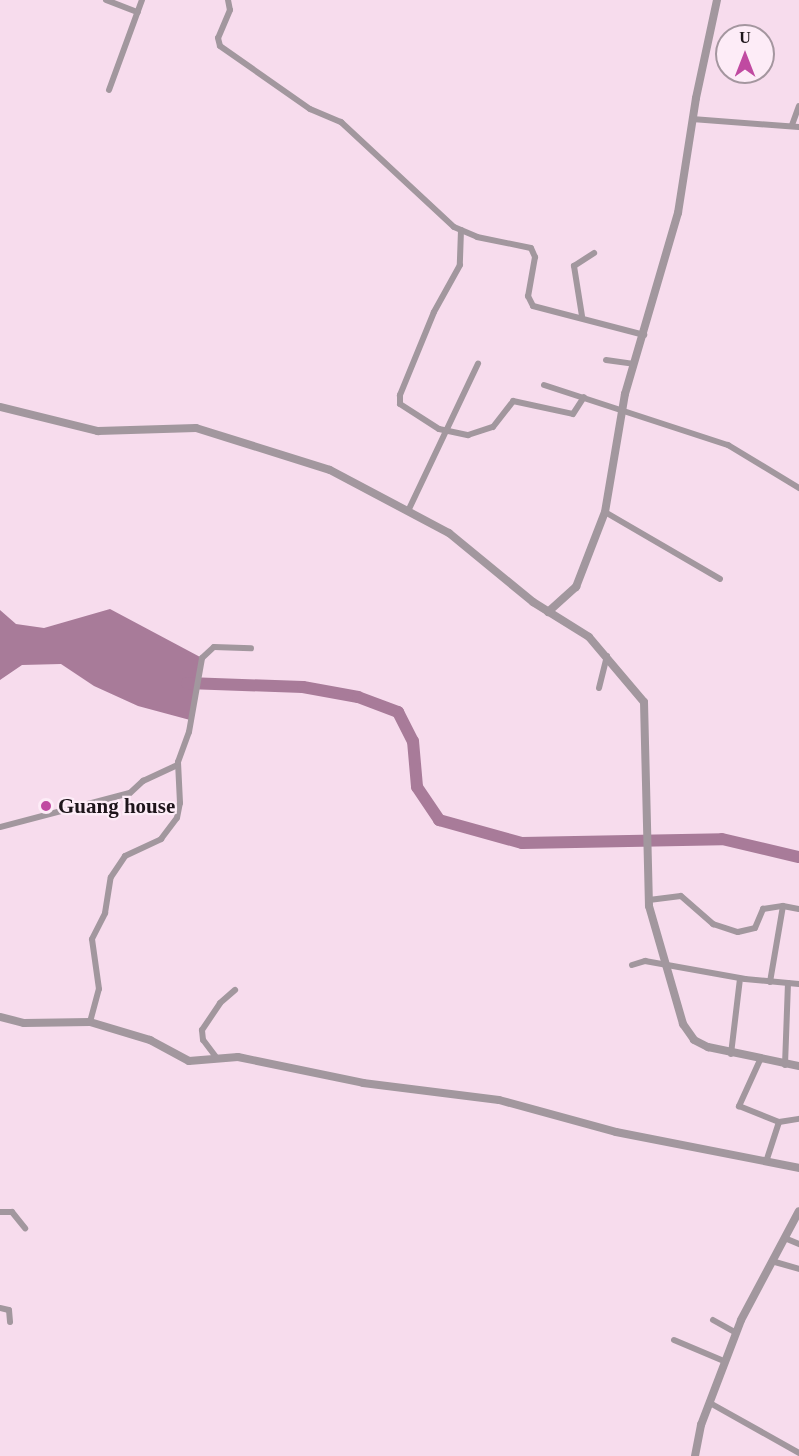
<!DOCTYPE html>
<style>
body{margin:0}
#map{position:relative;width:799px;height:1456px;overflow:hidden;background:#f7dced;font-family:Georgia,serif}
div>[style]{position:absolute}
.water>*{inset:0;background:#a87b99}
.river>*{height:12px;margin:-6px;padding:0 6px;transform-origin:6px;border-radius:6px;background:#a87b99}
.minor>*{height:6px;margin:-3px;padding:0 3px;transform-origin:3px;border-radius:3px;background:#a2979e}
.tertiary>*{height:8px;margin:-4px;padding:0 4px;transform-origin:4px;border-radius:4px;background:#a2979e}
.dots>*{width:16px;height:16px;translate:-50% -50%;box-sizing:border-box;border:3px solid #fdecf7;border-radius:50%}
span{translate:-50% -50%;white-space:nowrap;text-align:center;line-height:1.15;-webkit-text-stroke:4.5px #fdecf7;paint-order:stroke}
.poi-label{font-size:21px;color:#1e151b;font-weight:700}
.left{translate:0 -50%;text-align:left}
.north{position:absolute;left:715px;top:24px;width:60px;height:60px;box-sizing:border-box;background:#fdecf7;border:2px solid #a4969f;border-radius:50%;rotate:0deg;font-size:16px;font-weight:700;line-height:24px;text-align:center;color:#1e151b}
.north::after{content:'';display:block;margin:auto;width:21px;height:27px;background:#c04aa1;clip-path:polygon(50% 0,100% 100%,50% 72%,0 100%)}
</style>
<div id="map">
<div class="water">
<div style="clip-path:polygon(110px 609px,202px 658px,190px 720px,138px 706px,94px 686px,61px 664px,22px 665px,0 680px,0 610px,16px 624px,44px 628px)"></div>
</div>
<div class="river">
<div style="left:187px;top:683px;width:116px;rotate:2deg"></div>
<div style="left:303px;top:687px;width:56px;rotate:10.3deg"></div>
<div style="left:358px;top:697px;width:43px;rotate:20.6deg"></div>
<div style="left:398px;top:712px;width:33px;rotate:63deg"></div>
<div style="left:413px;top:741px;width:46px;rotate:85deg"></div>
<div style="left:417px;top:787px;width:40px;rotate:56deg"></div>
<div style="left:439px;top:820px;width:86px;rotate:15.5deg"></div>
<div style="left:522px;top:843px;width:200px;rotate:-1.1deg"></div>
<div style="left:722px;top:839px;width:79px;rotate:13.2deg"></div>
</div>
<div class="minor">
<div style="left:106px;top:0;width:34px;rotate:21deg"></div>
<div style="left:228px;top:0;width:10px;rotate:79deg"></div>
<div style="left:230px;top:10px;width:30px;rotate:113deg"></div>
<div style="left:218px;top:38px;width:8px;rotate:76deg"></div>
<div style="left:220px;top:46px;width:110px;rotate:35deg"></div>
<div style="left:310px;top:109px;width:34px;rotate:23deg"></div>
<div style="left:341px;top:122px;width:154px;rotate:42.9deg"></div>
<div style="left:454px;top:227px;width:25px;rotate:23deg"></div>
<div style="left:477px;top:237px;width:55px;rotate:11.5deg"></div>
<div style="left:531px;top:248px;width:10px;rotate:66deg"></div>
<div style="left:535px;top:257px;width:40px;rotate:100deg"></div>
<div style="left:528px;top:296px;width:11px;rotate:63deg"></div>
<div style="left:533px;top:306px;width:115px;rotate:14.6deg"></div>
<div style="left:109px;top:90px;width:96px;rotate:-69.9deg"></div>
<div style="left:692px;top:119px;width:107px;rotate:4.3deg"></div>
<div style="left:792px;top:125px;width:20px;rotate:-70deg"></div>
<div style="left:461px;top:230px;width:35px;rotate:92deg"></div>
<div style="left:460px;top:265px;width:54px;rotate:119deg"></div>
<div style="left:434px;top:312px;width:90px;rotate:112.3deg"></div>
<div style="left:400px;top:395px;width:9px;rotate:90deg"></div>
<div style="left:400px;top:404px;width:46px;rotate:32.7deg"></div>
<div style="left:439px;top:429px;width:30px;rotate:12deg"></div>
<div style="left:468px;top:435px;width:26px;rotate:-18deg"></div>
<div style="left:493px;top:427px;width:33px;rotate:-52deg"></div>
<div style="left:513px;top:401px;width:61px;rotate:12.2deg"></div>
<div style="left:573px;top:414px;width:20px;rotate:-57deg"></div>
<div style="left:582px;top:316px;width:51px;rotate:-99.1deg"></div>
<div style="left:574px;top:266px;width:24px;rotate:-33deg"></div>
<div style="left:606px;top:360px;width:28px;rotate:8deg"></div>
<div style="left:544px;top:385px;width:194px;rotate:18.1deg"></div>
<div style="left:728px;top:445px;width:83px;rotate:31.2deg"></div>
<div style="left:409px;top:509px;width:161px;rotate:-64.6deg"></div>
<div style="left:605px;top:512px;width:133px;rotate:30.2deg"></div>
<div style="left:599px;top:688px;width:33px;rotate:-76deg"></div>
<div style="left:0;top:827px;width:134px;rotate:-14.7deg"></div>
<div style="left:130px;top:793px;width:18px;rotate:-43deg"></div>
<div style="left:143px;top:781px;width:38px;rotate:-25deg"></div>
<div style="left:649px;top:900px;width:32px;rotate:-7deg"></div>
<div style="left:681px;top:896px;width:43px;rotate:41.2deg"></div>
<div style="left:713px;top:924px;width:26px;rotate:18deg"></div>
<div style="left:738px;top:932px;width:17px;rotate:-13deg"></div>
<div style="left:755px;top:928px;width:21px;rotate:-67deg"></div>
<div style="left:763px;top:909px;width:20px;rotate:-9deg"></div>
<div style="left:632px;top:965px;width:14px;rotate:-17deg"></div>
<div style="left:645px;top:961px;width:102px;rotate:10.2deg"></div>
<div style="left:745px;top:979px;width:54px;rotate:5.3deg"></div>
<div style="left:770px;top:982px;width:77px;rotate:-80.3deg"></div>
<div style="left:783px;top:906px;width:16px;rotate:11deg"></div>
<div style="left:90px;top:1022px;width:34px;rotate:-75deg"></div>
<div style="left:99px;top:989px;width:50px;rotate:-98deg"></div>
<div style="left:92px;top:939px;width:29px;rotate:-63deg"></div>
<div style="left:105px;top:913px;width:36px;rotate:-81deg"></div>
<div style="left:111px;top:877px;width:25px;rotate:-56deg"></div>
<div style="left:125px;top:856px;width:40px;rotate:-25deg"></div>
<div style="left:161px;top:839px;width:26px;rotate:-53deg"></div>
<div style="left:177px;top:818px;width:15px;rotate:-79deg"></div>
<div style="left:180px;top:803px;width:41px;rotate:-92.8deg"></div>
<div style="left:178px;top:762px;width:32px;rotate:-70deg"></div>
<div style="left:189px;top:732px;width:75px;rotate:-80deg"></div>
<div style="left:202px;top:658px;width:16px;rotate:-43deg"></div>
<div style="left:214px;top:647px;width:37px;rotate:2deg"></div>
<div style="left:731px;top:1054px;width:76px;rotate:-83.2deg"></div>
<div style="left:216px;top:1057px;width:21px;rotate:-127deg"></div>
<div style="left:203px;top:1040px;width:10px;rotate:-96deg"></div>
<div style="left:202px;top:1030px;width:32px;rotate:-56deg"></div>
<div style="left:220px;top:1003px;width:20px;rotate:-41deg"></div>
<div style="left:760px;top:1060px;width:51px;rotate:114.5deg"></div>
<div style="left:739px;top:1106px;width:43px;rotate:21.8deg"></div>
<div style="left:779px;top:1122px;width:40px;rotate:108deg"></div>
<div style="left:785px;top:1065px;width:82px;rotate:-87.9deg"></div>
<div style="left:779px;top:1122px;width:20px;rotate:-9deg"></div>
<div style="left:0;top:1212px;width:12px"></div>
<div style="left:12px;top:1212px;width:21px;rotate:51deg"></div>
<div style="left:787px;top:1239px;width:13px;rotate:23deg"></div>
<div style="left:775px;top:1262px;width:25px;rotate:16deg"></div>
<div style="left:0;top:1308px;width:9px;rotate:13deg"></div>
<div style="left:9px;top:1310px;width:12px;rotate:85deg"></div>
<div style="left:713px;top:1320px;width:26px;rotate:29deg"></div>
<div style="left:674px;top:1340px;width:56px;rotate:22.9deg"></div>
<div style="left:710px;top:1403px;width:102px;rotate:29.3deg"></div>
</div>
<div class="tertiary">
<div style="left:0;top:407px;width:101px;rotate:13.8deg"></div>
<div style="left:98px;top:431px;width:98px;rotate:-1.8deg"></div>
<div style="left:196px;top:428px;width:140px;rotate:17.4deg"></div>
<div style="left:330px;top:470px;width:135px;rotate:27.9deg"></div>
<div style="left:449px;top:533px;width:109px;rotate:39.4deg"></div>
<div style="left:533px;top:602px;width:66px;rotate:32deg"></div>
<div style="left:589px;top:637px;width:85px;rotate:49.8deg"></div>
<div style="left:644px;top:702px;width:204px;rotate:88.6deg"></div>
<div style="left:649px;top:906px;width:123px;rotate:73.9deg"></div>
<div style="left:683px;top:1024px;width:19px;rotate:55deg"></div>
<div style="left:694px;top:1040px;width:16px;rotate:27deg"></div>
<div style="left:708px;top:1047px;width:93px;rotate:11.8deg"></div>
<div style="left:548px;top:612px;width:38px;rotate:-42deg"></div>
<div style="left:576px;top:587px;width:80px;rotate:-68.9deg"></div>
<div style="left:605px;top:512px;width:120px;rotate:-80.4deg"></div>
<div style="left:625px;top:394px;width:189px;rotate:-73.7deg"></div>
<div style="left:678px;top:213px;width:116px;rotate:-81.1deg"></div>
<div style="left:696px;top:98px;width:100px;rotate:-77.9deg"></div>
<div style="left:0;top:1017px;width:25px;rotate:14deg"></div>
<div style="left:24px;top:1023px;width:66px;rotate:-0.9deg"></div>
<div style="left:90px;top:1022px;width:63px;rotate:16.7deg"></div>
<div style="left:150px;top:1040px;width:44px;rotate:28.3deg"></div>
<div style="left:189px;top:1061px;width:49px;rotate:-4.7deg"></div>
<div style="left:238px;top:1057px;width:128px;rotate:11.7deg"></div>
<div style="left:363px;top:1083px;width:137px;rotate:7.1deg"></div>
<div style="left:499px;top:1100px;width:121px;rotate:15.3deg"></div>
<div style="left:616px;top:1132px;width:187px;rotate:11.1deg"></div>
<div style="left:695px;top:1456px;width:32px;rotate:-79deg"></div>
<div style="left:701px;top:1425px;width:112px;rotate:-69.1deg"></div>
<div style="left:741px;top:1320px;width:123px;rotate:-62deg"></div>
</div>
<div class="dots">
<div style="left:46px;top:806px;background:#c04aa1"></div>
</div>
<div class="poi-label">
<span class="left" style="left:58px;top:806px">Guang house</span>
</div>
<div class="north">U</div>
</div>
